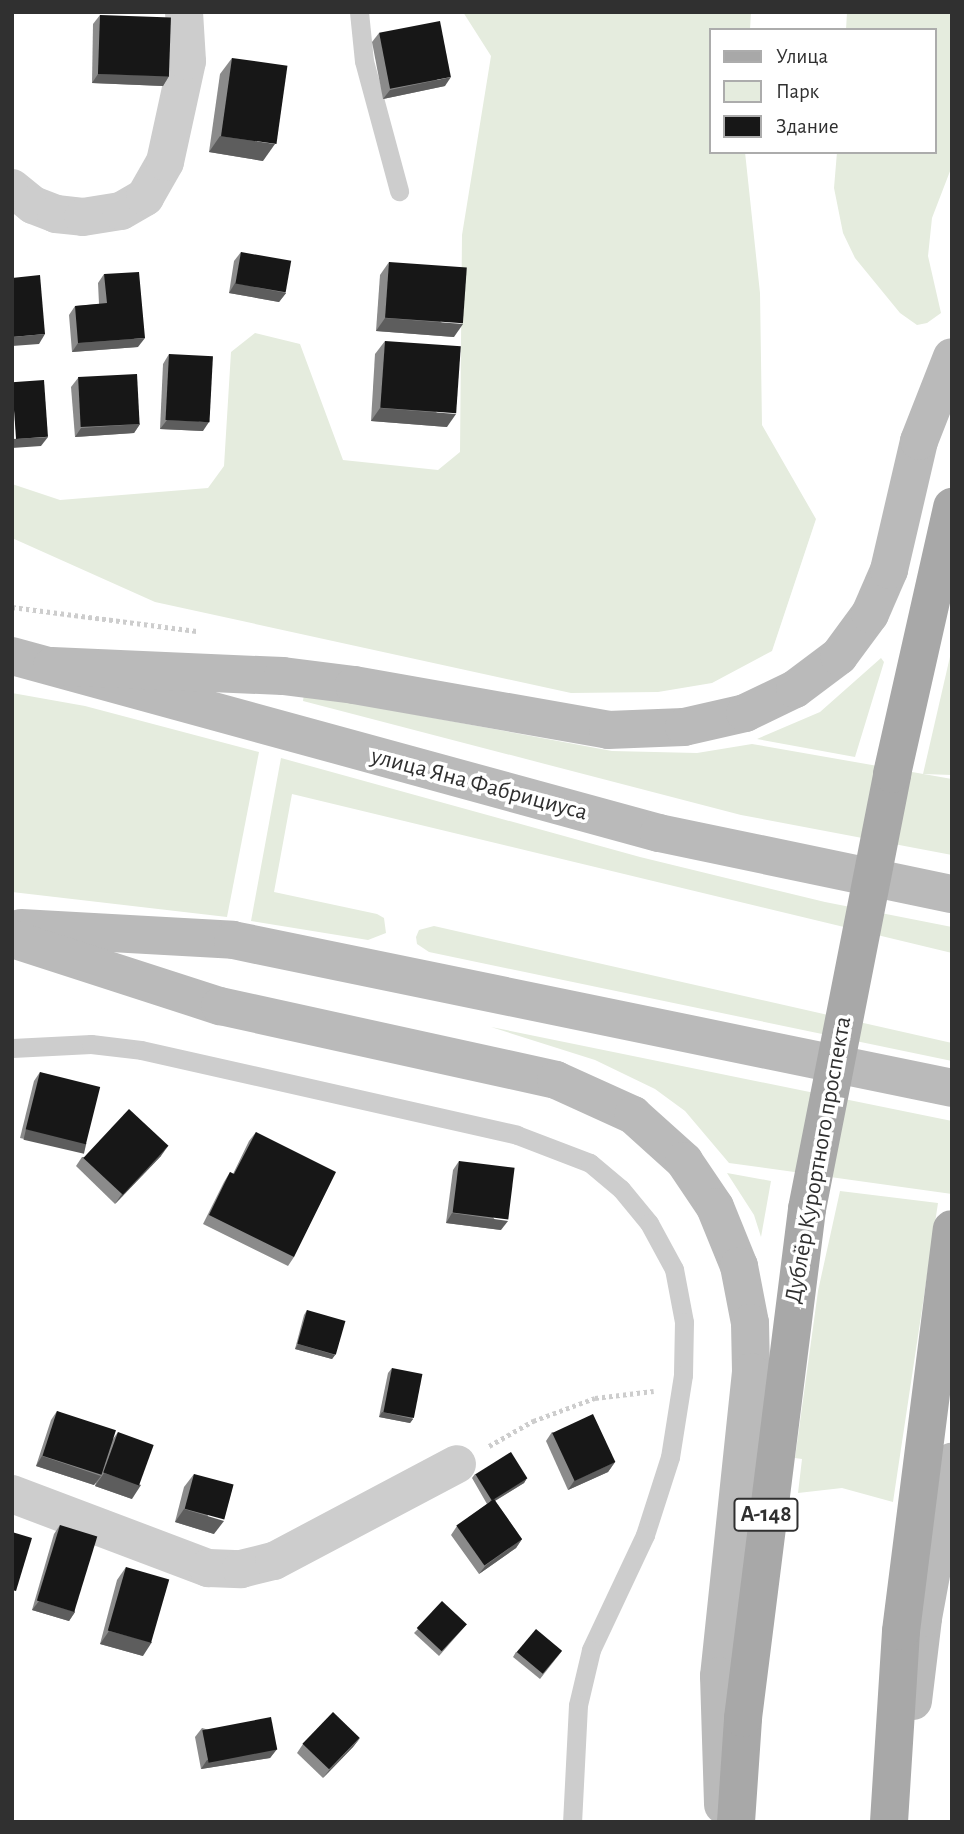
<!DOCTYPE html>
<meta charset="utf-8">
<style>
body{margin:0}
#map{position:relative;width:964px;height:1834px;overflow:hidden;background:#fff;font-family:"Alegreya Sans",sans-serif}
div>[style]{position:absolute}
.green>*{inset:0;background:#e5ecde}
.path>*{height:4.5px;margin-top:-2.25px;transform-origin:0;background:repeating-linear-gradient(90deg,#cdcdcd 0 3.5px,transparent 0 7px)}
.lane>*{height:19px;margin:-9.5px;padding:0 9.5px;transform-origin:9.5px;border-radius:9.5px;background:#cdcdcd}
.street>*{height:38px;margin:-19px;padding:0 19px;transform-origin:19px;border-radius:19px;background:#cdcdcd}
.secondary>*{height:38px;margin:-19px;padding:0 19px;transform-origin:19px;border-radius:19px;background:#bababa}
.primary>*{height:38px;margin:-19px;padding:0 19px;transform-origin:19px;border-radius:19px;background:#a8a8a8}
.wall>*{inset:0;background:#8b8b8b}
.shaded-wall>*{inset:0;background:#5d5d5d;transform-origin:0 0}
.building>*{inset:0;background:#171717;transform-origin:0 0}
span{translate:-50% -50%;white-space:nowrap;text-align:center;line-height:1.15;-webkit-text-stroke:7px #fff;paint-order:stroke}
.shield-label span{padding:2px 5px;background:#fff;border:2px solid;border-radius:5px;-webkit-text-stroke-width:0}
.shield-label{font-size:23px;color:#303030;font-weight:700}
.street-label{font-size:24px;color:#303030}
.frame{position:absolute;inset:0;border:14px solid #303030;pointer-events:none}
.legend{position:absolute;left:709px;top:28px;width:228px;height:126px;box-sizing:border-box;background:#fff;border:2px solid #acacac;margin:0;padding:9px 12px;list-style:none;font-size:21px;color:#303030}
.legend li{display:flex;align-items:center;gap:14px;height:35px}
.legend b{width:35px;border:2px solid #acacac}
</style>
<div id="map">
<div class="green">
<div style="clip-path:polygon(463px 12px,751px 12px,750px 30px,710px 30px,710px 152px,745px 152px,760px 293px,762px 425px,816px 519px,772px 651px,712px 683px,658px 692px,571px 693px,155px 602px,12px 538px,12px 484px,60px 500px,208px 488px,224px 466px,231px 352px,255px 333px,300px 344px,343px 460px,438px 470px,460px 452px,462px 235px,491px 56px)"></div>
<div style="clip-path:polygon(847px 12px,952px 12px,952px 166px,932px 218px,928px 256px,941px 313px,927px 323px,917px 325px,900px 313px,855px 258px,843px 233px,834px 188px,837px 152px,934px 152px,934px 30px,846px 30px)"></div>
<div style="clip-path:polygon(952px 648px,952px 775px,923px 774px)"></div>
<div style="clip-path:polygon(881px 658px,884px 662px,855px 757px,757px 739px,820px 712px)"></div>
<div style="clip-path:polygon(12px 693px,85px 706px,259px 752px,227px 917px,12px 892px)"></div>
<div style="clip-path:polygon(304px 694px,612px 751px,697px 753px,752px 744px,952px 779px,952px 855px,741px 815px,303px 701px)"></div>
<div style="clip-path:polygon(281px 758px,640px 857px,825px 902px,952px 927px,952px 953px,292px 794px,274px 892px,377px 914px,384px 918px,386px 933px,368px 940px,251px 921px)"></div>
<div style="clip-path:polygon(434px 926px,952px 1043px,952px 1061px,429px 952px,417px 944px,416px 937px,419px 930px)"></div>
<div style="clip-path:polygon(491px 1027px,952px 1121px,952px 1194px,729px 1163px,685px 1111px,655px 1089px,595px 1060px)"></div>
<div style="clip-path:polygon(727px 1173px,771px 1181px,761px 1237px,754px 1215px)"></div>
<div style="clip-path:polygon(840px 1191px,938px 1203px,893px 1502px,842px 1488px,798px 1493px,802px 1459px,795px 1458px,818px 1291px)"></div>
</div>
<div class="path">
<div style="left:12px;top:607px;width:186px;rotate:7.4deg"></div>
<div style="left:489px;top:1446px;width:51px;rotate:-29.6deg"></div>
<div style="left:533px;top:1421px;width:66px;rotate:-20.4deg"></div>
<div style="left:595px;top:1398px;width:59px;rotate:-6.8deg"></div>
</div>
<div class="lane">
<div style="left:359px;top:12px;width:49px;rotate:84.2deg"></div>
<div style="left:364px;top:61px;width:135px;rotate:74.9deg"></div>
<div style="left:12px;top:1048px;width:79px;rotate:-2.9deg"></div>
<div style="left:91px;top:1044px;width:50px;rotate:6.8deg"></div>
<div style="left:141px;top:1050px;width:385px;rotate:12.7deg"></div>
<div style="left:517px;top:1135px;width:78px;rotate:21deg"></div>
<div style="left:590px;top:1163px;width:40px;rotate:40deg"></div>
<div style="left:621px;top:1189px;width:44px;rotate:50.5deg"></div>
<div style="left:649px;top:1223px;width:52px;rotate:61.5deg"></div>
<div style="left:674px;top:1269px;width:54px;rotate:79.3deg"></div>
<div style="left:684px;top:1322px;width:53px;rotate:91.1deg"></div>
<div style="left:683px;top:1375px;width:83px;rotate:99deg"></div>
<div style="left:670px;top:1457px;width:82px;rotate:107.8deg"></div>
<div style="left:645px;top:1535px;width:127px;rotate:115.2deg"></div>
<div style="left:591px;top:1650px;width:57px;rotate:103.3deg"></div>
<div style="left:578px;top:1705px;width:117px;rotate:92.9deg"></div>
</div>
<div class="street">
<div style="left:12px;top:188px;width:27px;rotate:39deg"></div>
<div style="left:33px;top:205px;width:25px;rotate:21deg"></div>
<div style="left:56px;top:214px;width:27px;rotate:6deg"></div>
<div style="left:83px;top:217px;width:38px;rotate:-9deg"></div>
<div style="left:121px;top:211px;width:28px;rotate:-30deg"></div>
<div style="left:145px;top:197px;width:40px;rotate:-60.3deg"></div>
<div style="left:165px;top:162px;width:103px;rotate:-77.7deg"></div>
<div style="left:187px;top:61px;width:49px;rotate:-93.5deg"></div>
<div style="left:12px;top:1494px;width:210px;rotate:20.7deg"></div>
<div style="left:208px;top:1568px;width:33px;rotate:2deg"></div>
<div style="left:241px;top:1569px;width:34px;rotate:-14deg"></div>
<div style="left:274px;top:1561px;width:207px;rotate:-27.9deg"></div>
</div>
<div class="secondary">
<div style="left:12px;top:656px;width:671px;rotate:15.3deg"></div>
<div style="left:659px;top:833px;width:299px;rotate:11.8deg"></div>
<div style="left:52px;top:666px;width:231px;rotate:2.5deg"></div>
<div style="left:283px;top:676px;width:72px;rotate:7.2deg"></div>
<div style="left:354px;top:685px;width:258px;rotate:10deg"></div>
<div style="left:608px;top:730px;width:76px;rotate:-2.3deg"></div>
<div style="left:684px;top:727px;width:63px;rotate:-12.9deg"></div>
<div style="left:745px;top:713px;width:55px;rotate:-25.6deg"></div>
<div style="left:795px;top:689px;width:55px;rotate:-36.9deg"></div>
<div style="left:839px;top:656px;width:52px;rotate:-53.6deg"></div>
<div style="left:870px;top:614px;width:48px;rotate:-66.6deg"></div>
<div style="left:889px;top:570px;width:132px;rotate:-76.9deg"></div>
<div style="left:919px;top:441px;width:90px;rotate:-68.6deg"></div>
<div style="left:21px;top:928px;width:212px;rotate:3.2deg"></div>
<div style="left:233px;top:940px;width:734px;rotate:11.63deg"></div>
<div style="left:12px;top:939px;width:219px;rotate:17.9deg"></div>
<div style="left:220px;top:1006px;width:344px;rotate:12.4deg"></div>
<div style="left:556px;top:1080px;width:85px;rotate:24.4deg"></div>
<div style="left:633px;top:1115px;width:69px;rotate:42deg"></div>
<div style="left:684px;top:1161px;width:55px;rotate:56deg"></div>
<div style="left:715px;top:1207px;width:64px;rotate:67.9deg"></div>
<div style="left:739px;top:1266px;width:58px;rotate:79.1deg"></div>
<div style="left:750px;top:1323px;width:49px;rotate:88.8deg"></div>
<div style="left:751px;top:1372px;width:306px;rotate:96deg"></div>
<div style="left:719px;top:1676px;width:129px;rotate:88.2deg"></div>
<div style="left:913px;top:1701px;width:84px;rotate:-83.1deg"></div>
<div style="left:923px;top:1618px;width:159px;rotate:-79.5deg"></div>
</div>
<div class="primary">
<div style="left:736px;top:1822px;width:104px;rotate:-86.1deg"></div>
<div style="left:743px;top:1718px;width:513px;rotate:-82.83deg"></div>
<div style="left:807px;top:1209px;width:443px;rotate:-78.9deg"></div>
<div style="left:892px;top:774px;width:274px;rotate:-77.3deg"></div>
<div style="left:889px;top:1822px;width:191px;rotate:-86.4deg"></div>
<div style="left:901px;top:1631px;width:405px;rotate:-82.8deg"></div>
</div>
<div class="wall">
<div style="clip-path:polygon(100px 15px,169px 76px,163px 86px,92px 83px,93px 24px)"></div>
<div style="clip-path:polygon(379px 33px,445px 86px,383px 99px,372px 42px)"></div>
<div style="clip-path:polygon(232px 58px,263px 161px,209px 152px,220px 74px)"></div>
<div style="clip-path:polygon(241px 252px,286px 293px,279px 302px,229px 293px,234px 261px)"></div>
<div style="clip-path:polygon(389px 262px,454px 337px,376px 331px,380px 275px)"></div>
<div style="clip-path:polygon(104px 274px,138px 347px,72px 352px,69px 315px,75px 306px,99px 304px,98px 283px)"></div>
<div style="clip-path:polygon(385px 341px,447px 427px,371px 421px,375px 354px)"></div>
<div style="clip-path:polygon(169px 354px,203px 431px,160px 429px,163px 364px)"></div>
<div style="clip-path:polygon(78px 378px,140px 424px,134px 433px,75px 437px,71px 387px)"></div>
<div style="clip-path:polygon(40px 1072px,80px 1152px,20px 1138px,34px 1081px)"></div>
<div style="clip-path:polygon(256px 1132px,294px 1257px,288px 1266px,203px 1224px,224px 1182px,230px 1172px,233px 1174px,249px 1141px)"></div>
<div style="clip-path:polygon(161px 1156px,115px 1204px,76px 1166px,82px 1157px)"></div>
<div style="clip-path:polygon(459px 1161px,501px 1230px,446px 1223px,453px 1170px)"></div>
<div style="clip-path:polygon(307px 1310px,335px 1355px,332px 1359px,295px 1349px,304px 1315px)"></div>
<div style="clip-path:polygon(392px 1368px,413px 1419px,410px 1423px,379px 1417px,388px 1373px)"></div>
<div style="clip-path:polygon(57px 1411px,113px 1439px,118px 1432px,132px 1499px,95px 1486px,96px 1482px,94px 1485px,36px 1466px,51px 1420px)"></div>
<div style="clip-path:polygon(552px 1432px,615px 1462px,608px 1472px,568px 1490px,546px 1441px)"></div>
<div style="clip-path:polygon(194px 1474px,214px 1534px,175px 1522px,184px 1487px)"></div>
<div style="clip-path:polygon(475px 1474px,527px 1478px,524px 1483px,495px 1501px,522px 1539px,516px 1548px,479px 1574px,451px 1535px,457px 1526px,487px 1504px,472px 1478px)"></div>
<div style="clip-path:polygon(60px 1525px,75px 1612px,69px 1621px,32px 1610px,54px 1534px)"></div>
<div style="clip-path:polygon(126px 1567px,143px 1656px,100px 1644px,117px 1580px)"></div>
<div style="clip-path:polygon(467px 1624px,439px 1656px,414px 1633px,418px 1629px)"></div>
<div style="clip-path:polygon(562px 1651px,540px 1679px,513px 1657px,516px 1652px)"></div>
<div style="clip-path:polygon(202px 1728px,277px 1749px,270px 1758px,201px 1769px,195px 1737px)"></div>
<div style="clip-path:polygon(360px 1738px,353px 1747px,323px 1778px,297px 1753px,303px 1744px)"></div>
</div>
<div class="shaded-wall">
<div style="clip-path:polygon(98px 74px,169px 76px,163px 86px,92px 83px)"></div>
<div style="clip-path:polygon(451px 77px,445px 86px,383px 99px,390px 90px)"></div>
<div style="clip-path:polygon(220px 136px,275px 144px,263px 161px,209px 152px)"></div>
<div style="clip-path:polygon(235px 283px,286px 293px,279px 302px,229px 293px)"></div>
<div style="clip-path:polygon(385px 318px,463px 324px,454px 337px,376px 331px)"></div>
<div style="clip-path:polygon(45px 334px,39px 344px,12px 346px,12px 337px)"></div>
<div style="clip-path:polygon(145px 338px,138px 347px,72px 352px,78px 343px)"></div>
<div style="clip-path:polygon(380px 408px,456px 414px,447px 427px,371px 421px)"></div>
<div style="clip-path:polygon(167px 420px,209px 422px,203px 431px,160px 429px)"></div>
<div style="clip-path:polygon(140px 424px,134px 433px,75px 437px,81px 428px)"></div>
<div style="clip-path:polygon(48px 437px,41px 446px,12px 448px,12px 439px)"></div>
<div style="left:26px;top:1129px;width:62px;height:11px;rotate:13deg"></div>
<div style="clip-path:polygon(168px 1146px,161px 1156px,115px 1204px,121px 1195px)"></div>
<div style="clip-path:polygon(452px 1213px,508px 1221px,501px 1230px,446px 1223px)"></div>
<div style="clip-path:polygon(298px 1344px,335px 1355px,332px 1359px,295px 1349px)"></div>
<div style="clip-path:polygon(382px 1412px,413px 1419px,410px 1423px,379px 1417px)"></div>
<div style="clip-path:polygon(42px 1456px,101px 1476px,94px 1485px,36px 1466px)"></div>
<div style="clip-path:polygon(615px 1462px,608px 1472px,568px 1490px,574px 1481px)"></div>
<div style="clip-path:polygon(104px 1473px,141px 1485px,132px 1499px,95px 1486px)"></div>
<div style="clip-path:polygon(527px 1478px,524px 1483px,488px 1505px,491px 1500px)"></div>
<div style="clip-path:polygon(184px 1509px,224px 1521px,214px 1534px,175px 1522px)"></div>
<div style="clip-path:polygon(522px 1539px,516px 1548px,479px 1574px,486px 1565px)"></div>
<div style="clip-path:polygon(39px 1601px,75px 1612px,69px 1621px,32px 1610px)"></div>
<div style="clip-path:polygon(109px 1631px,152px 1642px,143px 1656px,100px 1644px)"></div>
<div style="clip-path:polygon(360px 1738px,353px 1747px,323px 1778px,330px 1769px)"></div>
<div style="clip-path:polygon(277px 1749px,270px 1758px,201px 1769px,207px 1760px)"></div>
</div>
<div class="building">
<div style="left:100px;top:15px;width:71px;height:59px;rotate:2deg"></div>
<div style="left:440px;top:21px;width:57px;height:62px;rotate:79deg"></div>
<div style="left:232px;top:58px;width:56px;height:79px;rotate:8deg"></div>
<div style="left:241px;top:252px;width:51px;height:32px;rotate:10deg"></div>
<div style="left:389px;top:262px;width:78px;height:56px;rotate:4deg"></div>
<div style="clip-path:polygon(139px 272px,145px 338px,78px 343px,75px 306px,107px 303px,104px 274px)"></div>
<div style="clip-path:polygon(40px 275px,45px 334px,12px 337px,12px 278px)"></div>
<div style="left:385px;top:341px;width:76px;height:67px;rotate:4deg"></div>
<div style="left:169px;top:354px;width:44px;height:66px;rotate:3deg"></div>
<div style="left:137px;top:374px;width:50px;height:59px;rotate:87deg"></div>
<div style="left:44px;top:380px;width:57px;height:32px;rotate:86deg"></div>
<div style="left:40px;top:1072px;width:62px;height:59px;rotate:14deg"></div>
<div style="left:129px;top:1109px;width:54px;height:67px;rotate:43deg"></div>
<div style="clip-path:polygon(256px 1132px,336px 1172px,294px 1257px,209px 1215px,230px 1172px,234px 1174px)"></div>
<div style="left:459px;top:1161px;width:56px;height:52px;rotate:7deg"></div>
<div style="left:307px;top:1310px;width:40px;height:35px;rotate:16deg"></div>
<div style="left:392px;top:1368px;width:31px;height:45px;rotate:11deg"></div>
<div style="left:57px;top:1411px;width:62px;height:47px;rotate:18deg"></div>
<div style="left:593px;top:1414px;width:53px;height:45px;rotate:65deg"></div>
<div style="left:118px;top:1432px;width:38px;height:43px;rotate:20deg"></div>
<div style="left:511px;top:1452px;width:31px;height:42px;rotate:58deg"></div>
<div style="left:194px;top:1474px;width:41px;height:36px;rotate:15deg"></div>
<div style="left:494px;top:1499px;width:49px;height:46px;rotate:55deg"></div>
<div style="left:60px;top:1525px;width:39px;height:79px;rotate:17deg"></div>
<div style="clip-path:polygon(12px 1532px,32px 1538px,16px 1591px,12px 1590px)"></div>
<div style="left:126px;top:1567px;width:45px;height:66px;rotate:16deg"></div>
<div style="left:442px;top:1601px;width:34px;height:37px;rotate:43deg"></div>
<div style="left:536px;top:1629px;width:34px;height:30px;rotate:40deg"></div>
<div style="left:333px;top:1712px;width:37px;height:44px;rotate:44deg"></div>
<div style="left:271px;top:1717px;width:33px;height:70px;rotate:79deg"></div>
</div>
<div class="shield-label">
<span style="left:766px;top:1515px">А-148</span>
</div>
<div class="street-label">
<span style="left:479px;top:785px;rotate:15deg">улица Яна Фабрициуса</span>
<span style="left:819px;top:1160px;rotate:-80deg">Дублёр Курортного проспекта</span>
</div>
<div class="frame"></div>
<ul class="legend">
<li><b style="height:9px;background:#a8a8a8"></b>Улица</li>
<li><b style="height:19px;background:#e5ecde"></b>Парк</li>
<li><b style="height:19px;background:#171717"></b>Здание</li>
</ul>
</div>
